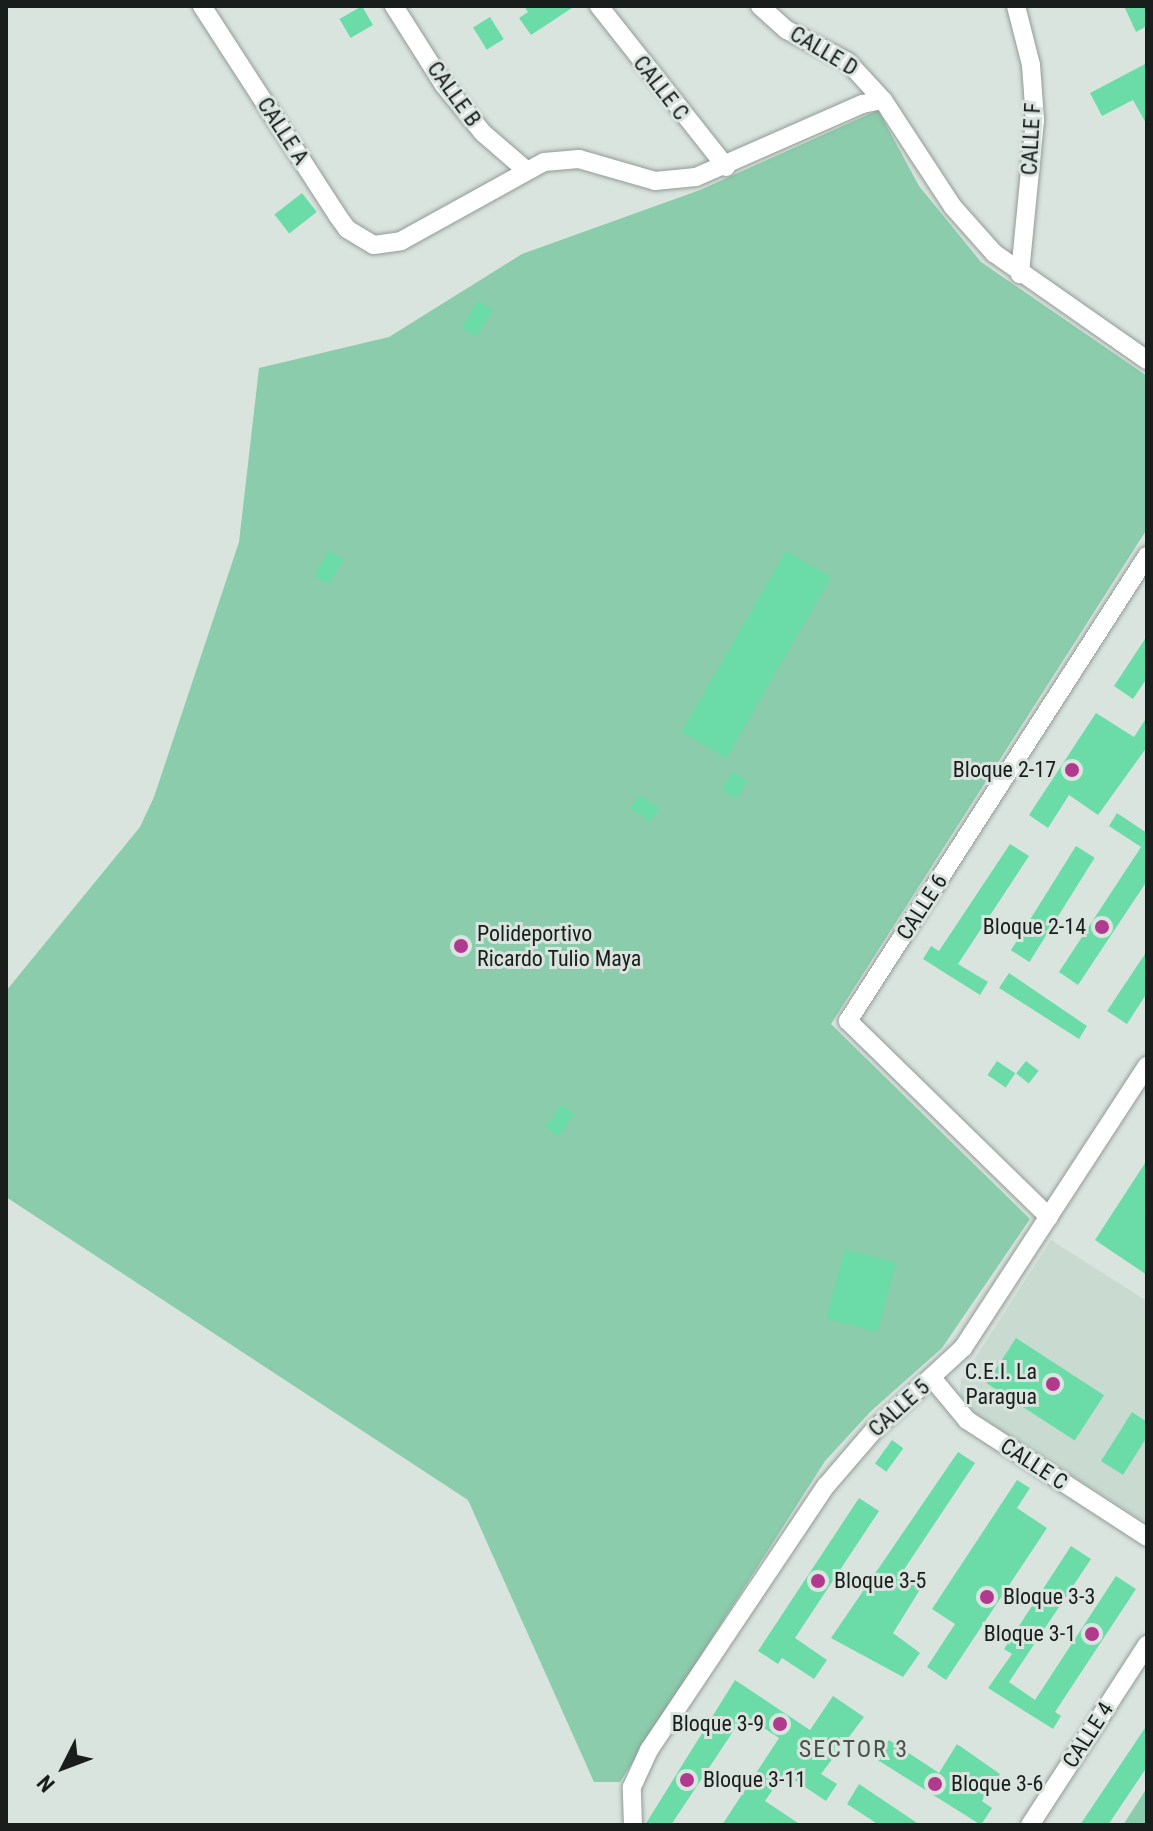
<!DOCTYPE html>
<style>
body{margin:0}
#map{position:relative;width:1153px;height:1831px;overflow:hidden;background:#dae4df;font-family:"Roboto Condensed",sans-serif}
div>[style]{position:absolute}
.built>*{inset:0;background:#c9dbd1}
.green>*{inset:0;background:#8accab}
.building>*{inset:0;background:#6bdca8;transform-origin:0 0}
.roads{filter:drop-shadow(0 0 2px #929b96) drop-shadow(0 0 2px #929b96)}
.minor>*{height:18px;margin:-9px;padding:0 9px;transform-origin:9px;border-radius:9px;background:#fff}
.dots>*{width:22px;height:22px;translate:-50% -50%;box-sizing:border-box;border:4px solid #dae4df;border-radius:50%}
span{translate:-50% -50%;white-space:nowrap;text-align:center;line-height:1.15;-webkit-text-stroke:6px #dae4df;paint-order:stroke}
.street-label{font-size:22px;color:#191d1b}
.poi-label{font-size:22px;color:#191d1b}
.right{translate:-100% -50%;text-align:right}
.left{translate:0 -50%;text-align:left}
.neighbourhood-label{font-size:24px;color:#4a524d;letter-spacing:2px}
.frame{position:absolute;inset:0;border:8px solid #191d1b;pointer-events:none}
.north{position:absolute;left:24px;top:1727px;width:80px;height:80px;-webkit-text-stroke:6px #dae4df;paint-order:stroke;rotate:228deg;font-size:22px;font-weight:700;line-height:32px;text-align:center;color:#191d1b}
.north::after{content:'';display:block;margin:auto;width:28px;height:36px;background:#191d1b;clip-path:polygon(50% 0,100% 100%,50% 72%,0 100%)}
</style>
<div id="map">
<div class="built">
<div style="clip-path:polygon(1051px 1240px,1147px 1301px,1147px 1523px,975px 1413px,960px 1395px,961px 1380px)"></div>
</div>
<div class="green">
<div style="clip-path:polygon(878px 110px,919px 186px,981px 262px,1147px 376px,1147px 529px,831px 1024px,1030px 1219px,942px 1348px,871px 1411px,825px 1461px,620px 1782px,594px 1782px,468px 1500px,6px 1197px,6px 991px,140px 827px,154px 797px,239px 542px,259px 368px,389px 337px,522px 254px,700px 190px)"></div>
<div style="clip-path:polygon(1147px 1788px,1147px 1825px,1123px 1825px)"></div>
</div>
<div class="building">
<div style="left:362px;top:6px;width:22px;height:26px;rotate:60deg"></div>
<div style="clip-path:polygon(524px 6px,575px 6px,531px 35px,519px 18px,528px 12px)"></div>
<div style="clip-path:polygon(1124px 6px,1147px 6px,1147px 26px,1136px 32px)"></div>
<div style="left:490px;top:17px;width:26px;height:20px;rotate:58deg"></div>
<div style="clip-path:polygon(1147px 63px,1147px 125px,1133px 100px,1102px 116px,1090px 93px)"></div>
<div style="left:302px;top:193px;width:24px;height:35px;rotate:52deg"></div>
<div style="left:478px;top:301px;width:17px;height:31px;rotate:31deg"></div>
<div style="left:329px;top:551px;width:17px;height:29px;rotate:31deg"></div>
<div style="left:786px;top:551px;width:52px;height:209px;rotate:30deg"></div>
<div style="clip-path:polygon(1147px 636px,1147px 678px,1133px 699px,1114px 686px)"></div>
<div style="clip-path:polygon(1096px 713px,1134px 737px,1147px 717px,1147px 747px,1098px 815px,1069px 795px,1048px 828px,1029px 815px)"></div>
<div style="left:733px;top:772px;width:17px;height:21px;rotate:33deg"></div>
<div style="left:639px;top:795px;width:24px;height:16px;rotate:33deg"></div>
<div style="clip-path:polygon(1117px 813px,1147px 833px,1147px 881px,1078px 985px,1059px 972px,1141px 847px,1109px 826px)"></div>
<div style="clip-path:polygon(1010px 844px,1029px 856px,958px 964px,988px 982px,980px 995px,923px 959px,931px 946px,939px 951px)"></div>
<div style="left:1076px;top:846px;width:22px;height:123px;rotate:32deg"></div>
<div style="clip-path:polygon(1147px 951px,1147px 993px,1127px 1024px,1107px 1011px)"></div>
<div style="clip-path:polygon(1009px 973px,1087px 1026px,1079px 1039px,999px 988px)"></div>
<div style="left:997px;top:1061px;width:22px;height:17px;rotate:34deg"></div>
<div style="left:1026px;top:1061px;width:16px;height:16px;rotate:38deg"></div>
<div style="left:561px;top:1105px;width:16px;height:27px;rotate:35deg"></div>
<div style="clip-path:polygon(1147px 1160px,1147px 1275px,1095px 1240px)"></div>
<div style="left:845px;top:1249px;width:53px;height:72px;rotate:15deg"></div>
<div style="left:1016px;top:1338px;width:105px;height:54px;rotate:33deg"></div>
<div style="clip-path:polygon(1132px 1412px,1147px 1422px,1147px 1437px,1123px 1475px,1101px 1461px)"></div>
<div style="left:892px;top:1440px;width:14px;height:29px;rotate:36deg"></div>
<div style="clip-path:polygon(958px 1452px,975px 1463px,901px 1574px,921px 1588px,893px 1633px,920px 1653px,903px 1677px,831px 1638px)"></div>
<div style="clip-path:polygon(1017px 1480px,1030px 1488px,1017px 1508px,1047px 1528px,946px 1680px,927px 1667px,955px 1624px,932px 1609px)"></div>
<div style="clip-path:polygon(859px 1498px,879px 1511px,795px 1638px,827px 1660px,814px 1679px,782px 1658px,778px 1664px,758px 1651px)"></div>
<div style="clip-path:polygon(1071px 1546px,1091px 1559px,1009px 1682px,1035px 1700px,1116px 1576px,1136px 1589px,1055px 1712px,1061px 1716px,1053px 1729px,988px 1688px,1012px 1654px,1004px 1649px)"></div>
<div style="clip-path:polygon(735px 1680px,810px 1730px,833px 1696px,864px 1717px,821px 1774px,837px 1784px,826px 1801px,784px 1773px,765px 1801px,801px 1825px,722px 1825px,779px 1738px,744px 1715px,671px 1825px,645px 1825px)"></div>
<div style="clip-path:polygon(1147px 1725px,1147px 1767px,1108px 1825px,1080px 1825px)"></div>
<div style="clip-path:polygon(889px 1740px,939px 1773px,957px 1744px,1000px 1774px,982px 1801px,992px 1808px,981px 1825px,876px 1759px)"></div>
<div style="clip-path:polygon(859px 1784px,883px 1800px,920px 1825px,879px 1825px,847px 1804px)"></div>
</div>
<div class="roads">
<div class="minor">
<div style="left:202px;top:6px;width:249px;rotate:57.1deg"></div>
<div style="left:337px;top:215px;width:17px;rotate:54deg"></div>
<div style="left:347px;top:229px;width:31px;rotate:31deg"></div>
<div style="left:374px;top:245px;width:27px;rotate:-8deg"></div>
<div style="left:401px;top:241px;width:163px;rotate:-28.9deg"></div>
<div style="left:544px;top:162px;width:35px;rotate:-5deg"></div>
<div style="left:579px;top:159px;width:79px;rotate:16.1deg"></div>
<div style="left:655px;top:181px;width:41px;rotate:-5.6deg"></div>
<div style="left:696px;top:177px;width:181px;rotate:-23.7deg"></div>
<div style="left:862px;top:104px;width:21px;rotate:-11deg"></div>
<div style="left:883px;top:100px;width:128px;rotate:56.8deg"></div>
<div style="left:953px;top:207px;width:62px;rotate:48.3deg"></div>
<div style="left:994px;top:253px;width:187px;rotate:35deg"></div>
<div style="left:394px;top:6px;width:93px;rotate:57.7deg"></div>
<div style="left:444px;top:85px;width:62px;rotate:50.9deg"></div>
<div style="left:483px;top:133px;width:58px;rotate:40.8deg"></div>
<div style="left:599px;top:6px;width:205px;rotate:51.7deg"></div>
<div style="left:760px;top:6px;width:36px;rotate:42deg"></div>
<div style="left:787px;top:30px;width:69px;rotate:27.7deg"></div>
<div style="left:848px;top:62px;width:52px;rotate:47.4deg"></div>
<div style="left:1016px;top:6px;width:61px;rotate:75.7deg"></div>
<div style="left:1031px;top:65px;width:55px;rotate:85.8deg"></div>
<div style="left:1035px;top:120px;width:155px;rotate:95.6deg"></div>
<div style="left:1049px;top:1217px;width:281px;rotate:-135.7deg"></div>
<div style="left:848px;top:1021px;width:553px;rotate:-57.26deg"></div>
<div style="left:932px;top:1378px;width:55px;rotate:50.2deg"></div>
<div style="left:967px;top:1420px;width:215px;rotate:33deg"></div>
<div style="left:633px;top:1825px;width:38px;rotate:-92deg"></div>
<div style="left:632px;top:1787px;width:41px;rotate:-65.3deg"></div>
<div style="left:649px;top:1750px;width:318px;rotate:-56.2deg"></div>
<div style="left:826px;top:1486px;width:74px;rotate:-49.4deg"></div>
<div style="left:874px;top:1430px;width:121px;rotate:-42.7deg"></div>
<div style="left:963px;top:1348px;width:337px;rotate:-56.9deg"></div>
<div style="left:1030px;top:1825px;width:215px;rotate:-57deg"></div>
</div>
</div>
<div class="dots">
<div style="left:1072px;top:770px;background:#b1398e"></div>
<div style="left:1102px;top:927px;background:#b1398e"></div>
<div style="left:461px;top:946px;background:#b1398e"></div>
<div style="left:1053px;top:1384px;background:#b1398e"></div>
<div style="left:818px;top:1581px;background:#b1398e"></div>
<div style="left:987px;top:1597px;background:#b1398e"></div>
<div style="left:1092px;top:1634px;background:#b1398e"></div>
<div style="left:780px;top:1724px;background:#b1398e"></div>
<div style="left:687px;top:1780px;background:#b1398e"></div>
<div style="left:935px;top:1784px;background:#b1398e"></div>
</div>
<div class="street-label">
<span style="left:824px;top:51px;rotate:31deg">CALLE D</span>
<span style="left:661px;top:88px;rotate:52deg">CALLE C</span>
<span style="left:454px;top:94px;rotate:54deg">CALLE B</span>
<span style="left:283px;top:131px;rotate:57deg">CALLE A</span>
<span style="left:1031px;top:139px;rotate:-87deg">CALLE F</span>
<span style="left:922px;top:907px;rotate:-57deg">CALLE 6</span>
<span style="left:899px;top:1408px;rotate:-42deg">CALLE 5</span>
<span style="left:1034px;top:1464px;rotate:33deg">CALLE C</span>
<span style="left:1088px;top:1735px;rotate:-57deg">CALLE 4</span>
</div>
<div class="poi-label">
<span class="right" style="left:1056px;top:770px">Bloque 2-17</span>
<span class="right" style="left:1086px;top:927px">Bloque 2-14</span>
<span class="left" style="left:477px;top:946px">Polideportivo<br>Ricardo Tulio Maya</span>
<span class="right" style="left:1037px;top:1384px">C.E.I. La<br>Paragua</span>
<span class="left" style="left:834px;top:1581px">Bloque 3-5</span>
<span class="left" style="left:1003px;top:1597px">Bloque 3-3</span>
<span class="right" style="left:1076px;top:1634px">Bloque 3-1</span>
<span class="right" style="left:764px;top:1724px">Bloque 3-9</span>
<span class="left" style="left:703px;top:1780px">Bloque 3-11</span>
<span class="left" style="left:951px;top:1784px">Bloque 3-6</span>
</div>
<div class="neighbourhood-label">
<span style="left:854px;top:1750px">SECTOR 3</span>
</div>
<div class="frame"></div>
<div class="north">N</div>
</div>
